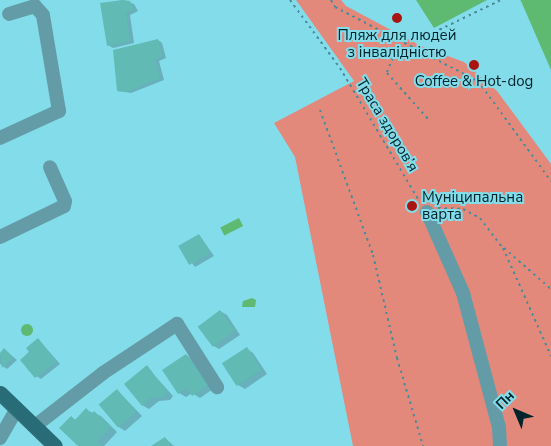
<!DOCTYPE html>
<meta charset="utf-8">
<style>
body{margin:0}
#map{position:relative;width:551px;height:446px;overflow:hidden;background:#83dcea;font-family:"Nunito Sans",sans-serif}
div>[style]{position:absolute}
.green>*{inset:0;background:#e2897c}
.water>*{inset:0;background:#5eb971;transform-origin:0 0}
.round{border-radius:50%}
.shadow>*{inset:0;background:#0003}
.building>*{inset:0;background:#61bbb4;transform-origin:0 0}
.path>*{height:2px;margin-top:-1px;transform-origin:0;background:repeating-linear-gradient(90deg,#4a8c97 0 2.5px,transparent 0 6.5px)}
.minor>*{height:14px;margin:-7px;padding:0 7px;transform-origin:7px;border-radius:7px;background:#639ca6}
.major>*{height:15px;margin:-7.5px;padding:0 7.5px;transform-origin:7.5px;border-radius:7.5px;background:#276c76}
.tram>*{height:1px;margin:-0.5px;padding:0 0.5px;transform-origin:0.5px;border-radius:0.5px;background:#39747d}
.dots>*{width:14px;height:14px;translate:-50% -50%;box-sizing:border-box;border:2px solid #83dcea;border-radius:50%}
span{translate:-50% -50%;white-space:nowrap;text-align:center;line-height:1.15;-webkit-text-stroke:4px #83dcea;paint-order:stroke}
.poi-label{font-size:15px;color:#00242a}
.left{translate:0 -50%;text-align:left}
.street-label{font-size:15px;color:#00242a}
.north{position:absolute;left:491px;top:386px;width:50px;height:50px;-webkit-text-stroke:4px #83dcea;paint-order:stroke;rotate:315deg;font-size:14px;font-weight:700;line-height:20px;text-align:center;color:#00242a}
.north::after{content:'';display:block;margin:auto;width:18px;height:22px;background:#00242a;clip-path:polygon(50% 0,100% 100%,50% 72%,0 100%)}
</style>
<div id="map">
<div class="green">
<div style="clip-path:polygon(296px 0,341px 0,346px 6px,421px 46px,464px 62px,497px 91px,551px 164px,551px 446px,353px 446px,295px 157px,274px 123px,354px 81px)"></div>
</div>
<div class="water">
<div style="clip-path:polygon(416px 0,487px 0,434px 28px)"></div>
<div style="clip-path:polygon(520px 0,551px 0,551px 70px,521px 1px)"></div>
<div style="left:239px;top:218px;width:9px;height:21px;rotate:63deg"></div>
<div style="clip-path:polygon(252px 298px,256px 300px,255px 307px,242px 307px,243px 301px)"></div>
<div class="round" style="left:21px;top:324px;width:12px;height:12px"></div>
</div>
<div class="shadow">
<div style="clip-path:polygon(123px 0,134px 4px,138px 11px,130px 15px,134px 43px,113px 48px,108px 45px,102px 4px)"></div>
<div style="clip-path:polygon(158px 40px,162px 43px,166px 58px,159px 61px,164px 80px,131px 93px,118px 91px)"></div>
<div style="clip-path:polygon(200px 236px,214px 256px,195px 267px,180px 247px)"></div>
<div style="clip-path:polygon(220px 311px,227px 315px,240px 335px,219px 349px,212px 345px)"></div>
<div style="clip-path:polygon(39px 340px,60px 364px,41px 379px,29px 371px,22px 360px)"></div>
<div style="clip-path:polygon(247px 349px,253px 353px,267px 374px,245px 389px,238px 385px)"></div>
<div style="clip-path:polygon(5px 350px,17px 360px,7px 369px,0 364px,0 354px)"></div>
<div style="clip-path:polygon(186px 355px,193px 359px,213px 389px,200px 398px,192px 393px,186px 397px,179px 393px,164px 371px)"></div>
<div style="clip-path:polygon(147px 367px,173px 396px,170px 400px,159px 401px,149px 409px,142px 405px)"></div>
<div style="clip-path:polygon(118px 391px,142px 416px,125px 431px,119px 427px)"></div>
<div style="clip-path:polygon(86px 410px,101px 416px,117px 432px,104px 446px,79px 446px,71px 417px,76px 420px)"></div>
<div style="clip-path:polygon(165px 438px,174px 446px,153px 446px)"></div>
</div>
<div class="building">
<div style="clip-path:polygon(123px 0,130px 1px,134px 9px,126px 13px,130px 41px,107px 46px,100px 3px)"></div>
<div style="clip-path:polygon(158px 39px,162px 56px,155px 59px,160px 78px,126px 92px,117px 91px,113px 50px)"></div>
<div style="left:199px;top:234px;width:22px;height:24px;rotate:60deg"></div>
<div style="left:220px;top:310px;width:25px;height:28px;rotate:53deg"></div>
<div style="clip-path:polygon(38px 338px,57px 362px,35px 378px,20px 360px,29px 352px,26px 348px)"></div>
<div style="left:247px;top:347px;width:27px;height:30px;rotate:57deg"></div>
<div style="clip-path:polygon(4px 348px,13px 357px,2px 368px,0 353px)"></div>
<div style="clip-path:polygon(186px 354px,208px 385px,192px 396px,187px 388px,178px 394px,162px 370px)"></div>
<div style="clip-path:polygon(147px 365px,167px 392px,163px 397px,152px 397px,142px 406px,124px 384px)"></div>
<div style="left:117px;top:389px;width:30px;height:24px;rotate:50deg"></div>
<div style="clip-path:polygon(86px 408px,92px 414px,94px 411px,111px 427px,98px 441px,102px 446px,78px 446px,59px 428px,71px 416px,75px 420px)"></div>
<div style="clip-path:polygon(165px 437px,171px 446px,151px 446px)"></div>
</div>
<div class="path">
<div style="left:290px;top:0;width:84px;rotate:53.7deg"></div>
<div style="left:340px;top:68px;width:156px;rotate:59.2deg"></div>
<div style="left:331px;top:0;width:8px;rotate:60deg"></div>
<div style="left:335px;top:7px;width:161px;rotate:27.4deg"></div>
<div style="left:478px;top:81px;width:124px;rotate:53.9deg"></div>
<div style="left:400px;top:40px;width:35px;rotate:112deg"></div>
<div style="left:387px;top:73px;width:63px;rotate:48.2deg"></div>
<div style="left:416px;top:41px;width:94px;rotate:-25.8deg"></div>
<div style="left:320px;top:110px;width:154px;rotate:69.9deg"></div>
<div style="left:373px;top:255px;width:106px;rotate:76.9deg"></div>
<div style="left:397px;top:358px;width:92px;rotate:73.5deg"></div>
<div style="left:438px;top:208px;width:25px;rotate:2deg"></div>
<div style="left:463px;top:209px;width:19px;rotate:28deg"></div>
<div style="left:480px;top:218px;width:38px;rotate:53deg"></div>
<div style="left:503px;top:248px;width:118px;rotate:66deg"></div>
<div style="left:504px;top:248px;width:62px;rotate:41.1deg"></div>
</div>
<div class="minor">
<div style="left:0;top:138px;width:65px;rotate:-24.6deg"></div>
<div style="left:59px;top:111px;width:97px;rotate:-99.5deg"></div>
<div style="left:43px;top:15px;width:12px;rotate:-132deg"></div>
<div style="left:35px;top:6px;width:27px;rotate:163deg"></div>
<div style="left:427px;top:212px;width:89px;rotate:66deg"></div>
<div style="left:463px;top:293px;width:139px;rotate:75deg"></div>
<div style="left:499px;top:427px;width:19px;rotate:87deg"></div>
<div style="left:0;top:237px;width:71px;rotate:-25.8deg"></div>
<div style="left:64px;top:206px;width:5px;rotate:-79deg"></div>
<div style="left:65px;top:201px;width:37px;rotate:-114deg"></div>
<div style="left:35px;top:426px;width:86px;rotate:-37.9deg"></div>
<div style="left:103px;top:373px;width:89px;rotate:-33.5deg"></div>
<div style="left:177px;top:324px;width:75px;rotate:57.6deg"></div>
<div style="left:0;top:438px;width:34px;rotate:-60deg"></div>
</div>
<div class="major">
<div style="left:0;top:393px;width:76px;rotate:43.9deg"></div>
</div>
<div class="tram">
<div style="left:0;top:402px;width:63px;rotate:44.4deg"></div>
</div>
<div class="dots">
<div style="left:397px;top:18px;background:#a81410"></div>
<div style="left:474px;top:65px;background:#a81410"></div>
<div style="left:412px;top:206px;background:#a81410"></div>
</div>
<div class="poi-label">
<span style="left:397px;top:44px">Пляж для людей<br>з інвалідністю</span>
<span style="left:474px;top:82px">Coffee &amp; Hot-dog</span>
<span class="left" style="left:422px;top:206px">Муніципальна<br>варта</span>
</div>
<div class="street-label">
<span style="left:387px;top:125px;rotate:59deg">Траса здоров’я</span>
</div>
<div class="north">Пн</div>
</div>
